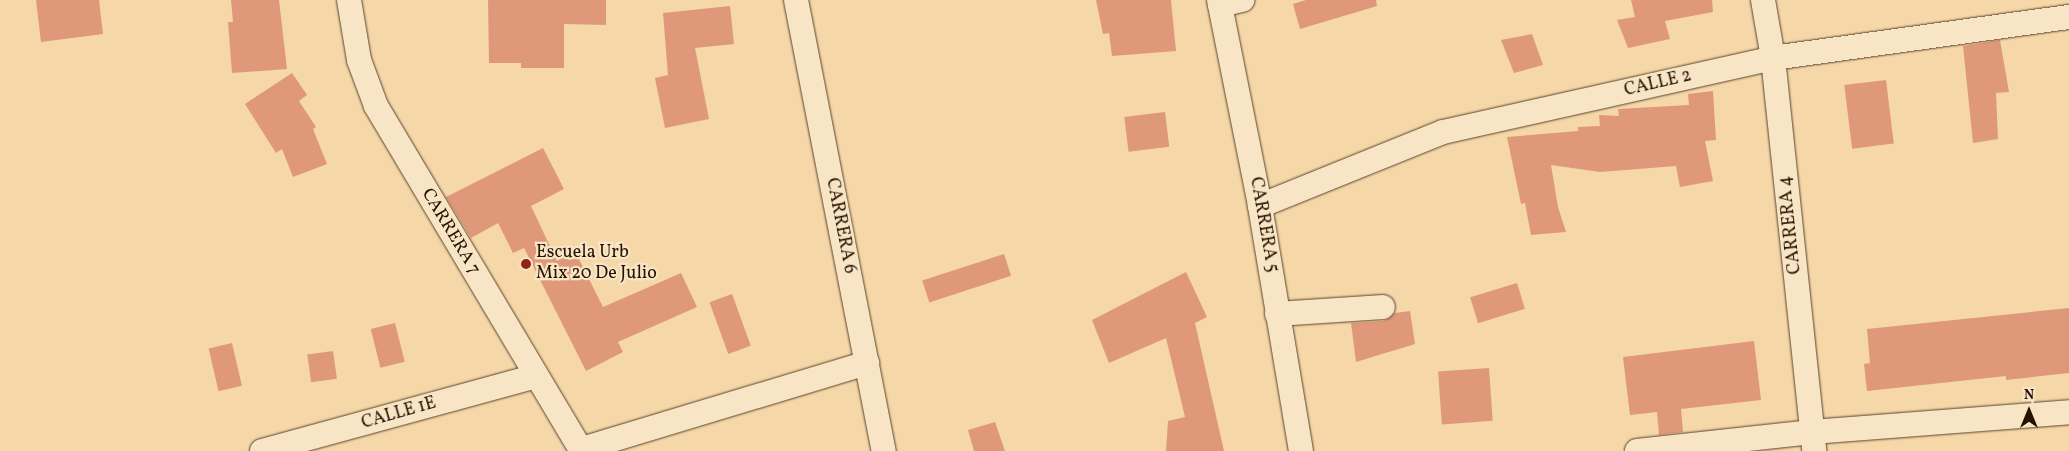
<!DOCTYPE html>
<style>
body{margin:0}
#map{position:relative;width:2069px;height:451px;overflow:hidden;background:#f5d7a8;font-family:Vollkorn,serif}
div>[style]{position:absolute}
.building>*{inset:0;background:#df997a;transform-origin:0 0}
.roads{filter:drop-shadow(0 0 1px #5a432b) drop-shadow(0 0 1px #5a432b)}
.street>*{height:24px;margin:-12px;padding:0 12px;transform-origin:12px;border-radius:12px;background:#f8e5c6}
.dots>*{width:14px;height:14px;translate:-50% -50%;box-sizing:border-box;border:2px solid #f8e5c6;border-radius:50%}
span{translate:-50% -50%;white-space:nowrap;text-align:center;line-height:1.15;-webkit-text-stroke:4.5px #f8e5c6;paint-order:stroke}
.street-label{font-size:18px;color:#271201}
.poi-label{font-size:18px;color:#271201}
.left{translate:0 -50%;text-align:left}
.north{position:absolute;left:2004px;top:386px;width:50px;height:50px;-webkit-text-stroke:4px #f8e5c6;paint-order:stroke;rotate:0deg;font-size:14px;font-weight:700;line-height:20px;text-align:center;color:#271201}
.north::after{content:'';display:block;margin:auto;width:18px;height:22px;background:#271201;clip-path:polygon(50% 0,100% 100%,50% 72%,0 100%)}
</style>
<div id="map">
<div class="building">
<div style="clip-path:polygon(36px 0,99px 0,103px 34px,41px 42px)"></div>
<div style="clip-path:polygon(231px 0,279px 0,287px 69px,232px 73px,228px 22px,233px 22px)"></div>
<div style="clip-path:polygon(488px 0,606px 0,606px 25px,564px 24px,564px 68px,521px 68px,521px 63px,489px 63px)"></div>
<div style="clip-path:polygon(1096px 0,1171px 0,1176px 51px,1112px 56px,1109px 33px,1103px 34px)"></div>
<div style="clip-path:polygon(1306px 0,1376px 0,1377px 6px,1300px 29px,1293px 4px)"></div>
<div style="clip-path:polygon(1631px 0,1712px 0,1713px 12px,1665px 21px,1670px 39px,1628px 48px,1617px 20px,1635px 17px)"></div>
<div style="clip-path:polygon(730px 6px,734px 44px,695px 48px,709px 119px,665px 128px,655px 78px,668px 75px,663px 13px)"></div>
<div style="clip-path:polygon(1532px 34px,1543px 65px,1514px 73px,1501px 40px)"></div>
<div style="clip-path:polygon(2000px 40px,2009px 92px,1996px 93px,1998px 139px,1973px 143px,1963px 46px)"></div>
<div style="clip-path:polygon(292px 73px,307px 95px,299px 101px,316px 127px,313px 129px,327px 164px,293px 177px,282px 149px,276px 153px,245px 104px)"></div>
<div style="left:1886px;top:80px;width:64px;height:42px;rotate:83deg"></div>
<div style="clip-path:polygon(1713px 91px,1716px 140px,1705px 141px,1713px 181px,1680px 187px,1676px 166px,1600px 172px,1551px 165px,1558px 207px,1566px 232px,1531px 235px,1525px 203px,1521px 204px,1507px 137px,1578px 131px,1578px 127px,1600px 126px,1599px 115px,1619px 116px,1618px 109px,1689px 105px,1688px 94px)"></div>
<div style="left:1165px;top:112px;width:35px;height:41px;rotate:83deg"></div>
<div style="clip-path:polygon(543px 148px,564px 189px,531px 206px,557px 261px,575px 251px,603px 307px,681px 273px,697px 307px,618px 342px,623px 352px,586px 371px,524px 248px,513px 253px,498px 223px,471px 238px,446px 197px)"></div>
<div style="left:1004px;top:254px;width:23px;height:86px;rotate:72deg"></div>
<div style="clip-path:polygon(1186px 272px,1207px 317px,1195px 323px,1224px 451px,1166px 451px,1168px 421px,1185px 417px,1166px 338px,1109px 363px,1092px 320px)"></div>
<div style="left:1517px;top:283px;width:27px;height:49px;rotate:73deg"></div>
<div style="left:732px;top:294px;width:55px;height:24px;rotate:70deg"></div>
<div style="clip-path:polygon(2069px 308px,2069px 373px,2006px 380px,2006px 376px,1867px 391px,1864px 364px,1870px 363px,1867px 329px)"></div>
<div style="clip-path:polygon(1410px 311px,1415px 344px,1356px 362px,1351px 323px,1384px 321px,1395px 313px)"></div>
<div style="left:395px;top:323px;width:40px;height:25px;rotate:76deg"></div>
<div style="clip-path:polygon(1754px 341px,1761px 400px,1681px 409px,1683px 432px,1659px 435px,1657px 412px,1630px 415px,1623px 357px)"></div>
<div style="left:232px;top:343px;width:44px;height:24px;rotate:77deg"></div>
<div style="left:333px;top:351px;width:28px;height:26px;rotate:82deg"></div>
<div style="left:1489px;top:368px;width:53px;height:51px;rotate:86deg"></div>
<div style="clip-path:polygon(995px 422px,1005px 451px,974px 451px,968px 430px)"></div>
</div>
<div class="roads">
<div class="street">
<div style="left:349px;top:0;width:61px;rotate:80.5deg"></div>
<div style="left:359px;top:60px;width:49px;rotate:69.7deg"></div>
<div style="left:376px;top:106px;width:402px;rotate:59.2deg"></div>
<div style="left:796px;top:0;width:460px;rotate:79deg"></div>
<div style="left:1219px;top:0;width:210px;rotate:78.7deg"></div>
<div style="left:1260px;top:206px;width:248px;rotate:80.5deg"></div>
<div style="left:1763px;top:0;width:59px;rotate:80.2deg"></div>
<div style="left:1773px;top:58px;width:395px;rotate:84deg"></div>
<div style="left:1220px;top:5px;width:23px;rotate:-13deg"></div>
<div style="left:1260px;top:206px;width:197px;rotate:-22deg"></div>
<div style="left:1443px;top:132px;width:338px;rotate:-12.6deg"></div>
<div style="left:1773px;top:58px;width:299px;rotate:-7.9deg"></div>
<div style="left:1277px;top:314px;width:106px;rotate:-3.8deg"></div>
<div style="left:582px;top:449px;width:298px;rotate:-16.8deg"></div>
<div style="left:262px;top:451px;width:284px;rotate:-15.3deg"></div>
<div style="left:1637px;top:451px;width:176px;rotate:-6.2deg"></div>
<div style="left:1812px;top:432px;width:258px;rotate:-4.4deg"></div>
</div>
</div>
<div class="dots">
<div style="left:526px;top:264px;background:#8f2418"></div>
</div>
<div class="street-label">
<span style="left:1658px;top:84px;rotate:-13deg">CALLE 2</span>
<span style="left:1263px;top:225px;rotate:80deg">CARRERA 5</span>
<span style="left:1791px;top:225px;rotate:-96deg">CARRERA 4</span>
<span style="left:840px;top:226px;rotate:79deg">CARRERA 6</span>
<span style="left:450px;top:232px;rotate:59deg">CARRERA 7</span>
<span style="left:399px;top:414px;rotate:-16deg">CALLE 1E</span>
</div>
<div class="poi-label">
<span class="left" style="left:536px;top:264px">Escuela Urb<br>Mix 20 De Julio</span>
</div>
<div class="north">N</div>
</div>
